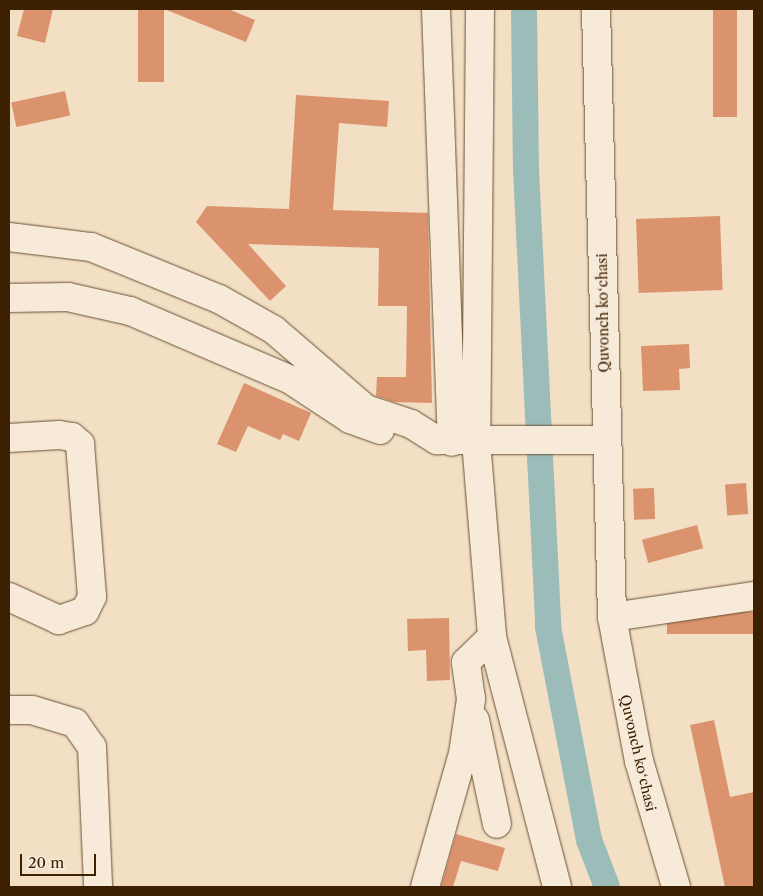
<!DOCTYPE html>
<meta charset="utf-8">
<style>
body{margin:0}
#map{position:relative;width:763px;height:896px;overflow:hidden;background:#f2dfc4;font-family:"Libre Caslon Text",serif}
div>[style]{position:absolute}
.canal>*{height:26px;margin:-13px;padding:0 13px;transform-origin:13px;border-radius:13px;background:#9cbcba}
.building>*{inset:0;background:#db936e;transform-origin:0 0}
.roads{filter:drop-shadow(0 0 1px #6a5032) drop-shadow(0 0 1px #6a5032)}
.minor>*{height:28px;margin:-14px;padding:0 14px;transform-origin:14px;border-radius:14px;background:#f7ead9}
span{translate:-50% -50%;white-space:nowrap;text-align:center;line-height:1.15;-webkit-text-stroke:4px #f7ead9;paint-order:stroke}
.street-label{font-size:14px;color:#3c2002}
.frame{position:absolute;inset:0;border:10px solid #3c2002;pointer-events:none}
.scale{position:absolute;left:20px;top:854px;width:76px;height:22px;box-sizing:border-box;border:2px solid #3c2002;border-top:0;padding-left:6px;font-size:15px;line-height:18px;white-space:nowrap;color:#3c2002;-webkit-text-stroke:4px #f7ead9;paint-order:stroke}
</style>
<div id="map">
<div class="canal">
<div style="left:524px;top:9px;width:161px;rotate:89.3deg"></div>
<div style="left:526px;top:170px;width:458px;rotate:87.2deg"></div>
<div style="left:548px;top:627px;width:217px;rotate:79.1deg"></div>
<div style="left:589px;top:840px;width:50px;rotate:69deg"></div>
</div>
<div class="building">
<div style="clip-path:polygon(24px 9px,53px 9px,45px 43px,17px 36px)"></div>
<div style="left:138px;top:9px;width:26px;height:73px"></div>
<div style="clip-path:polygon(164px 9px,228px 9px,255px 20px,246px 42px)"></div>
<div style="left:713px;top:9px;width:24px;height:108px"></div>
<div style="left:65px;top:91px;width:25px;height:55px;rotate:78deg"></div>
<div style="clip-path:polygon(296px 95px,389px 101px,387px 127px,339px 123px,333px 210px,428px 213px,432px 403px,394px 402px,376px 396px,377px 377px,406px 377px,407px 306px,378px 306px,379px 248px,248px 244px,286px 286px,270px 301px,196px 222px,207px 206px,289px 209px)"></div>
<div style="left:720px;top:216px;width:74px;height:84px;rotate:88deg"></div>
<div style="clip-path:polygon(689px 344px,690px 368px,679px 369px,680px 390px,643px 391px,641px 346px)"></div>
<div style="clip-path:polygon(244px 383px,311px 413px,299px 441px,283px 434px,280px 440px,248px 426px,236px 452px,217px 444px)"></div>
<div style="left:746px;top:483px;width:31px;height:21px;rotate:86deg"></div>
<div style="left:654px;top:488px;width:31px;height:21px;rotate:88deg"></div>
<div style="left:697px;top:525px;width:24px;height:57px;rotate:75deg"></div>
<div style="left:754px;top:612px;width:22px;height:87px;rotate:90deg"></div>
<div style="clip-path:polygon(449px 618px,450px 680px,427px 681px,426px 650px,408px 651px,407px 619px)"></div>
<div style="clip-path:polygon(714px 720px,730px 797px,754px 792px,754px 887px,725px 887px,690px 725px)"></div>
<div style="clip-path:polygon(456px 834px,505px 848px,498px 871px,461px 861px,453px 887px,441px 887px)"></div>
</div>
<div class="roads">
<div class="minor">
<div style="left:436px;top:9px;width:433px;rotate:87.9deg"></div>
<div style="left:480px;top:9px;width:432px;rotate:90.5deg"></div>
<div style="left:476px;top:441px;width:197px;rotate:85.3deg"></div>
<div style="left:492px;top:637px;width:258px;rotate:75.4deg"></div>
<div style="left:596px;top:9px;width:608px;rotate:88.49deg"></div>
<div style="left:612px;top:617px;width:147px;rotate:79.4deg"></div>
<div style="left:639px;top:761px;width:131px;rotate:73.6deg"></div>
<div style="left:9px;top:237px;width:83px;rotate:7deg"></div>
<div style="left:91px;top:247px;width:138px;rotate:22.1deg"></div>
<div style="left:219px;top:299px;width:63px;rotate:29.4deg"></div>
<div style="left:274px;top:330px;width:121px;rotate:40.7deg"></div>
<div style="left:366px;top:409px;width:47px;rotate:18.4deg"></div>
<div style="left:411px;top:424px;width:31px;rotate:32deg"></div>
<div style="left:437px;top:440px;width:169px"></div>
<div style="left:9px;top:298px;width:59px;rotate:-1deg"></div>
<div style="left:68px;top:297px;width:64px;rotate:12.7deg"></div>
<div style="left:130px;top:311px;width:175px;rotate:23.2deg"></div>
<div style="left:291px;top:380px;width:71px;rotate:33.5deg"></div>
<div style="left:350px;top:419px;width:32px;rotate:20deg"></div>
<div style="left:9px;top:438px;width:50px;rotate:-3.4deg"></div>
<div style="left:59px;top:435px;width:13px;rotate:9deg"></div>
<div style="left:72px;top:437px;width:11px;rotate:41deg"></div>
<div style="left:80px;top:444px;width:153px;rotate:85.5deg"></div>
<div style="left:92px;top:597px;width:16px;rotate:117deg"></div>
<div style="left:85px;top:611px;width:28px;rotate:161deg"></div>
<div style="left:59px;top:620px;width:55px;rotate:-155.3deg"></div>
<div style="left:612px;top:617px;width:144px;rotate:-8.4deg"></div>
<div style="left:9px;top:710px;width:23px"></div>
<div style="left:32px;top:710px;width:45px;rotate:16.8deg"></div>
<div style="left:75px;top:723px;width:29px;rotate:55deg"></div>
<div style="left:92px;top:747px;width:140px;rotate:87.5deg"></div>
<div style="left:475px;top:720px;width:106px;rotate:78.1deg"></div>
<div style="left:425px;top:887px;width:138px;rotate:-74.1deg"></div>
<div style="left:463px;top:754px;width:56px;rotate:-81.7deg"></div>
<div style="left:471px;top:699px;width:37px;rotate:-98deg"></div>
<div style="left:466px;top:662px;width:36px;rotate:-44deg"></div>
</div>
</div>
<div class="street-label">
<span style="left:603px;top:313px;rotate:-91deg">Quvonch koʻchasi</span>
<span style="left:638px;top:753px;rotate:77deg">Quvonch koʻchasi</span>
</div>
<div class="frame"></div>
<div class="scale">20 m</div>
</div>
